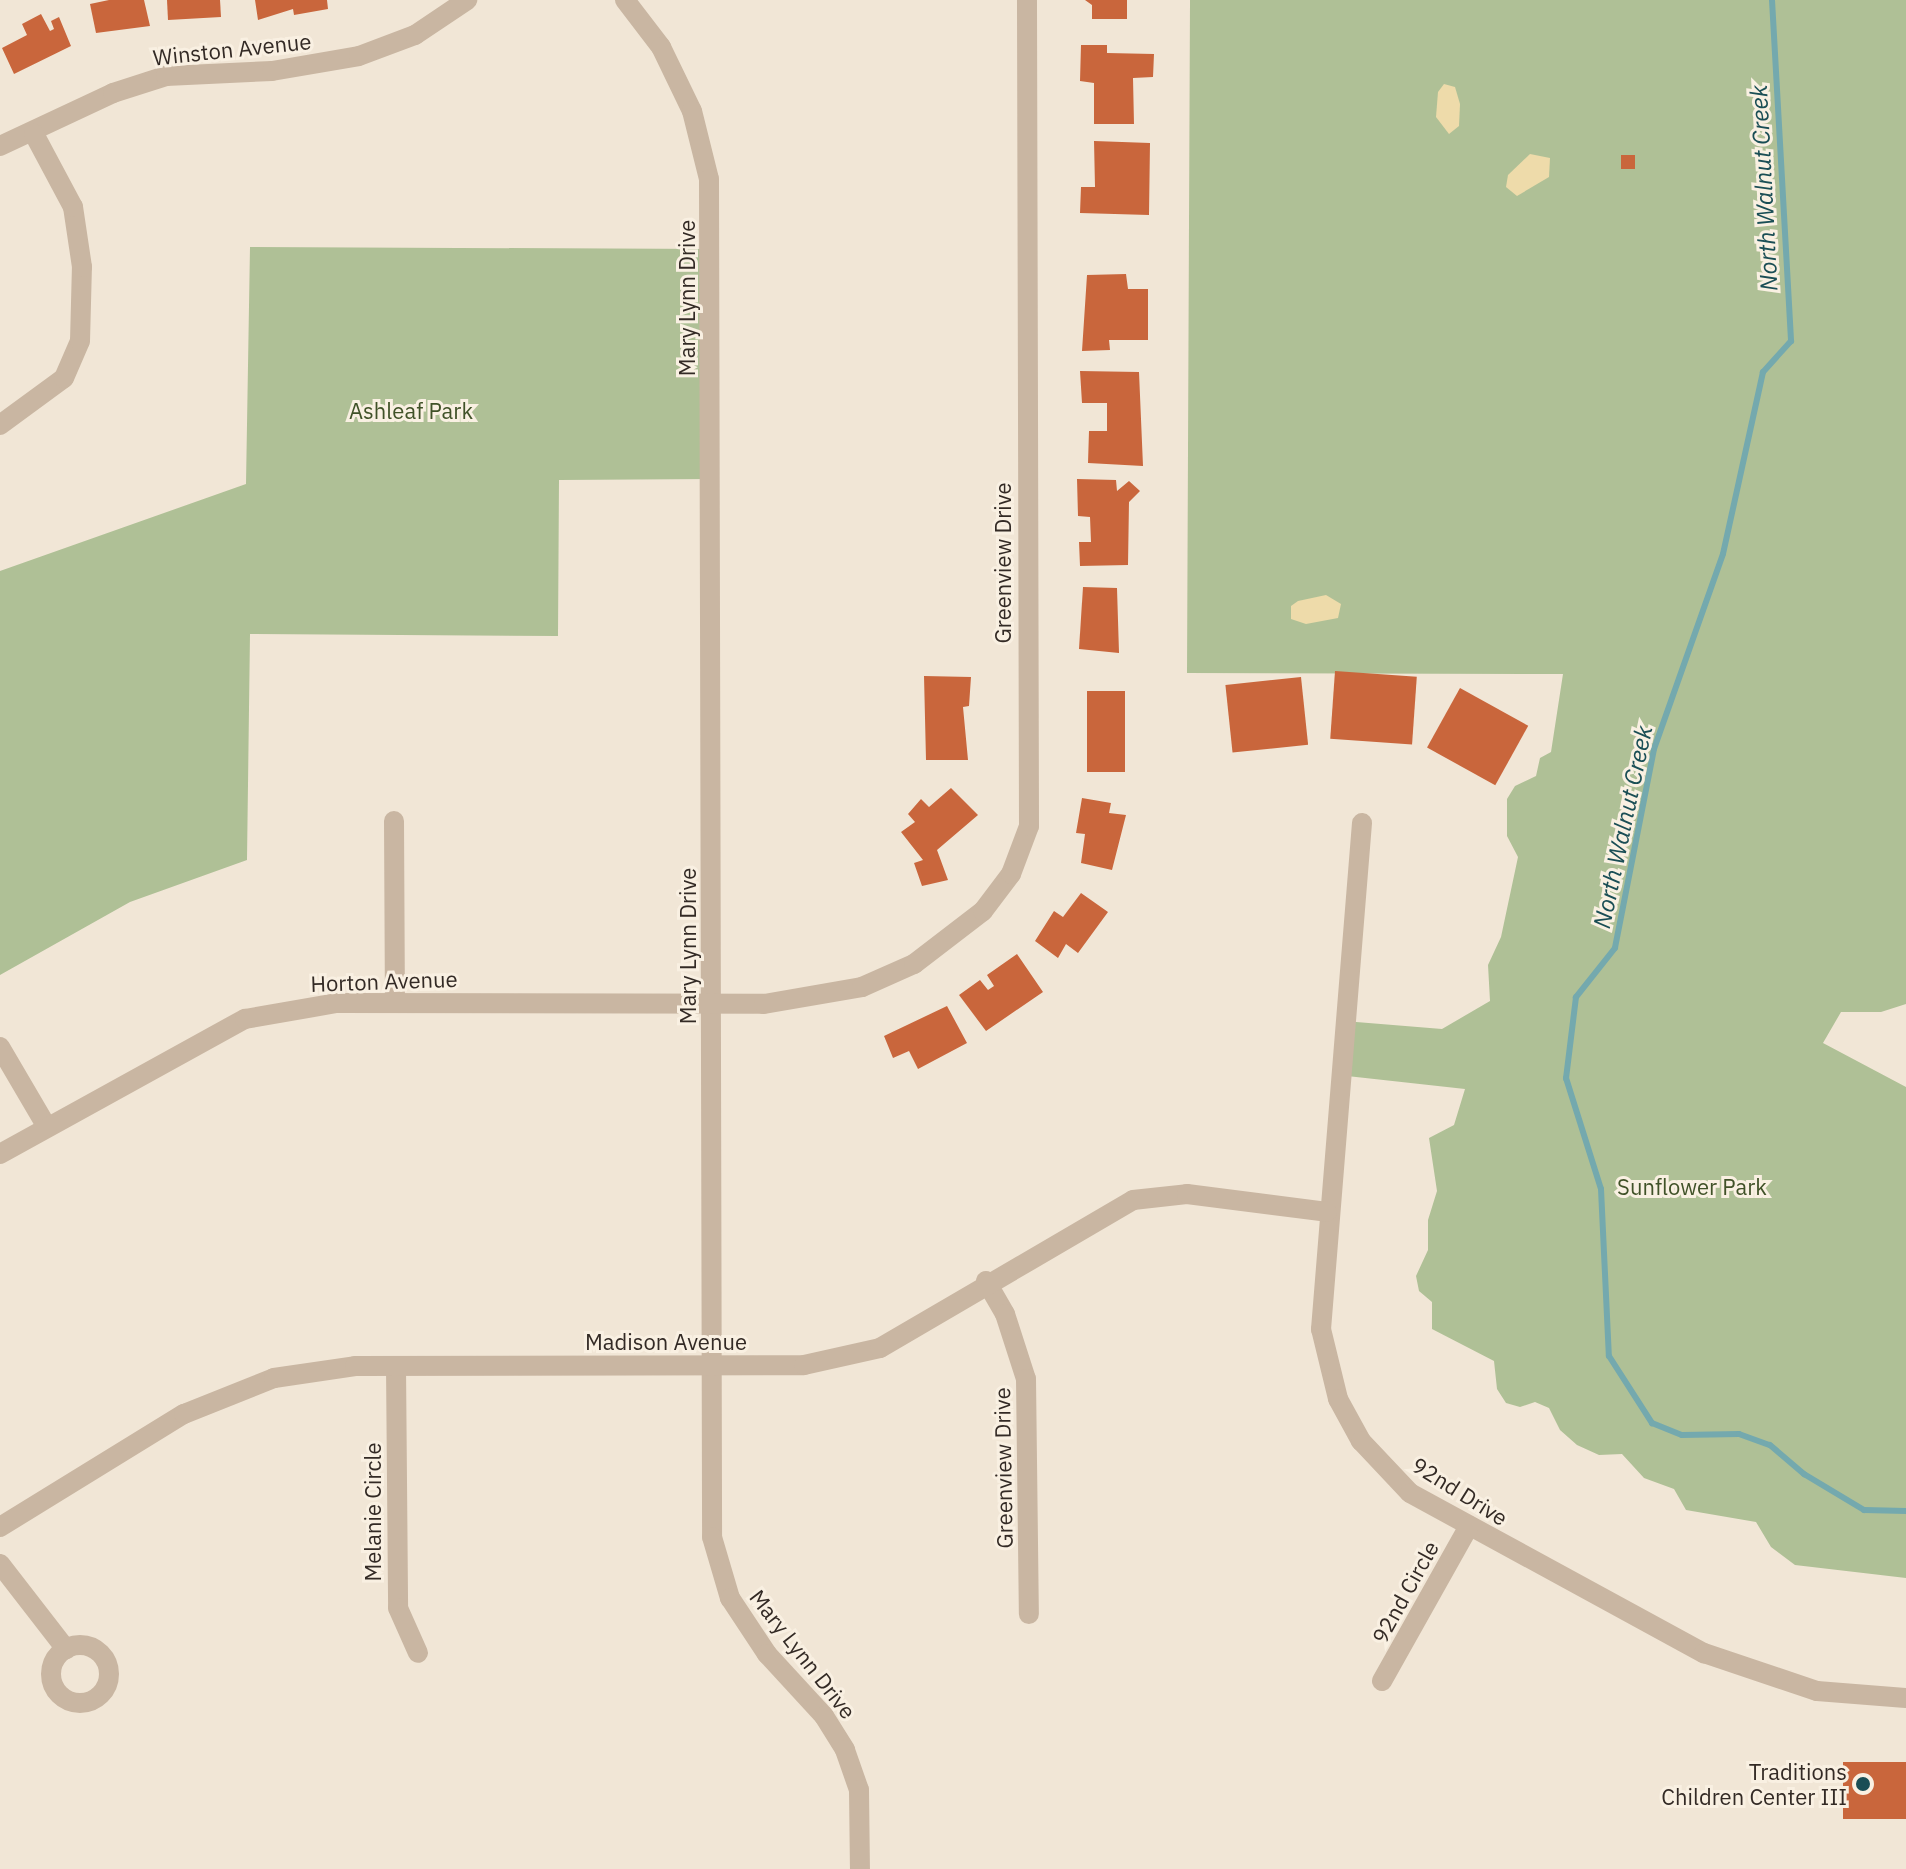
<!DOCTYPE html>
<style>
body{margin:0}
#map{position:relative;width:1906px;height:1869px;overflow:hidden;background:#f1e6d6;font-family:"IBM Plex Sans",sans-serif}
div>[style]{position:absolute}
.green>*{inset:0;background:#afc096}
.sand>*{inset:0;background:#eedbaa}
.stream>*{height:6px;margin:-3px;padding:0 3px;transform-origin:3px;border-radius:3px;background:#74a9ae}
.building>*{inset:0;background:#c9663c;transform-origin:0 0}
.street>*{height:20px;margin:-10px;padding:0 10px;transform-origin:10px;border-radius:10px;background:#c9b6a2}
.street>.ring{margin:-10px;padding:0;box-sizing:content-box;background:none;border:20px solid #c9b6a2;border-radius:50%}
.dots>*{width:22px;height:22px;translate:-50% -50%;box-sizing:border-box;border:4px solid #f9f0e2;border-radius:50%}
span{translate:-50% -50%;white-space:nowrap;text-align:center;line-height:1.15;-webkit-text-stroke:6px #f9f0e2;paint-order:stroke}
.street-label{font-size:22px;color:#332a25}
.park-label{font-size:22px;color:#405228}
.poi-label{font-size:22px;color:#332a25}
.right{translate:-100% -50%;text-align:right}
.water-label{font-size:24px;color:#1a4e55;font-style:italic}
</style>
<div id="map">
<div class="green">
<div style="clip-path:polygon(1190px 0,1906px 0,1906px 1004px,1881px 1012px,1841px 1012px,1823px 1043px,1906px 1087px,1906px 1578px,1795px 1565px,1771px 1547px,1756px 1522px,1686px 1510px,1674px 1489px,1644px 1478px,1622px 1454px,1599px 1455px,1577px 1445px,1560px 1430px,1549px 1408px,1535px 1402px,1520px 1407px,1506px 1403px,1497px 1389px,1494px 1361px,1432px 1329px,1432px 1302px,1419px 1291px,1416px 1276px,1428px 1250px,1428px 1220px,1437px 1191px,1429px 1138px,1454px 1125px,1465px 1089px,1338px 1075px,1344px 1021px,1442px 1029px,1490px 1001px,1488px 965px,1501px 937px,1518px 857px,1507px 836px,1507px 799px,1515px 786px,1536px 776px,1540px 758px,1551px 752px,1563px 674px,1187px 673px)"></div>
<div style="clip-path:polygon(250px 247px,712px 249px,712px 479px,559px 480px,558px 636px,250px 634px,247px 860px,130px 902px,0 975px,0 571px,246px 484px)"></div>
</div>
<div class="sand">
<div style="clip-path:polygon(1444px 84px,1455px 87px,1460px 104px,1459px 126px,1449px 134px,1436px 117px,1438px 92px)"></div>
<div style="clip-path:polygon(1530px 154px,1550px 158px,1549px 177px,1517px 196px,1506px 187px,1508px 175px)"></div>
<div style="clip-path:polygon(1326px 595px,1341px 604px,1338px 618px,1306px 624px,1291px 619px,1291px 606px,1298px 601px)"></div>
</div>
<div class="stream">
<div style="left:1772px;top:0;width:342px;rotate:86.8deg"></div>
<div style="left:1791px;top:341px;width:42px;rotate:132.1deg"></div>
<div style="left:1763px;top:372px;width:186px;rotate:102.4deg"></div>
<div style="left:1723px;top:554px;width:207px;rotate:109.5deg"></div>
<div style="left:1654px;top:749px;width:203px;rotate:101.1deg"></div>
<div style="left:1615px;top:948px;width:63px;rotate:128.5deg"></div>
<div style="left:1576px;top:997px;width:82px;rotate:97deg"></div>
<div style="left:1566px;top:1078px;width:116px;rotate:72.5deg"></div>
<div style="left:1601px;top:1189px;width:167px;rotate:87.3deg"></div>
<div style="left:1609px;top:1356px;width:80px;rotate:57.3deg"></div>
<div style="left:1652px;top:1423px;width:32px;rotate:22deg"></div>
<div style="left:1682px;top:1435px;width:57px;rotate:-1deg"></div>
<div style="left:1739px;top:1434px;width:33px;rotate:20deg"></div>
<div style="left:1770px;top:1445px;width:45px;rotate:40.5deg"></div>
<div style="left:1804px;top:1474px;width:70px;rotate:31deg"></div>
<div style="left:1864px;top:1510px;width:42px;rotate:1.4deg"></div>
</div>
<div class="building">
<div style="clip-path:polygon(109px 0,144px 0,150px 26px,96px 33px,90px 4px)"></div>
<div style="clip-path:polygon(167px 0,220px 0,221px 17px,168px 20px)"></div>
<div style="clip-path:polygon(255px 0,327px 0,328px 9px,294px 15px,293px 9px,258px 20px)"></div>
<div style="clip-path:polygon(1085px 0,1127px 0,1127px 19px,1092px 19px,1092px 5px)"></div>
<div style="clip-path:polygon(41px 14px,50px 31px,54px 29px,51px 21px,59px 17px,71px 46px,14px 74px,2px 48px,27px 35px,22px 24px)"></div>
<div style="clip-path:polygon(1081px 45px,1107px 45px,1107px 53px,1154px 54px,1153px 77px,1133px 78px,1134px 124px,1094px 124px,1094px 83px,1080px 81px)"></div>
<div style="clip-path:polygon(1094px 141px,1150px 143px,1149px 215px,1080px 213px,1081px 187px,1095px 187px)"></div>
<div style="left:1621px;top:155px;width:14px;height:14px"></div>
<div style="clip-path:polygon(1126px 274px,1128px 289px,1148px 289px,1148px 340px,1109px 340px,1110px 350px,1082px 351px,1087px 275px)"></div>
<div style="clip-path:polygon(1080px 371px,1139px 372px,1143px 466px,1088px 463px,1089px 431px,1107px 431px,1107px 403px,1082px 403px)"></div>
<div style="clip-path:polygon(1077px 479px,1116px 480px,1117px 491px,1129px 481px,1140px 491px,1129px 502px,1128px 565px,1080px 566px,1079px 542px,1091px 542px,1090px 517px,1078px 516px)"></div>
<div style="clip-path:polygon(1083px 587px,1117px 588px,1119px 653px,1079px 649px)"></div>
<div style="left:1335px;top:671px;width:82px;height:68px;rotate:4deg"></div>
<div style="clip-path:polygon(924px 676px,971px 677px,969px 706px,963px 707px,968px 760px,926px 760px)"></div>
<div style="left:1301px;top:677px;width:68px;height:76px;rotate:84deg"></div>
<div style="left:1460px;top:688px;width:78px;height:68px;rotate:29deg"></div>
<div style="left:1087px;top:691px;width:38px;height:81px"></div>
<div style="clip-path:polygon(951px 788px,978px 815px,937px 850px,948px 880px,922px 886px,914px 863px,923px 860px,901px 832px,915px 822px,908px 814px,921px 799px,929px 807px)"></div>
<div style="clip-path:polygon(1082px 798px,1111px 803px,1109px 813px,1126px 815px,1112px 870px,1081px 863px,1085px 834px,1076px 833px)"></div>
<div style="clip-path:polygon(1081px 893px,1108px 912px,1078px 953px,1066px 944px,1058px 958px,1035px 941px,1054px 911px,1063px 917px)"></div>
<div style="clip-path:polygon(1017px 954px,1043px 992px,986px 1031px,959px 995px,980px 980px,988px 990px,994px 986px,987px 975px)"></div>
<div style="clip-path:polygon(947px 1006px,967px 1043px,918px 1069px,909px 1051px,893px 1058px,884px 1036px)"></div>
<div style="left:1843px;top:1762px;width:63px;height:57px"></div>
</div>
<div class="street">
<div style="left:625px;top:0;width:59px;rotate:52.5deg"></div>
<div style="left:661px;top:47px;width:71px;rotate:64.2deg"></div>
<div style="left:692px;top:111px;width:70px;rotate:76deg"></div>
<div style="left:709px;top:179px;width:1358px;rotate:89.87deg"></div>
<div style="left:712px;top:1537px;width:64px;rotate:73.6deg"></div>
<div style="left:730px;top:1598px;width:67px;rotate:56.5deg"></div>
<div style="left:767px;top:1654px;width:84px;rotate:47.4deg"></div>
<div style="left:824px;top:1716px;width:40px;rotate:58deg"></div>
<div style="left:845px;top:1750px;width:42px;rotate:70.7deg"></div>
<div style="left:859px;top:1790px;width:79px;rotate:89.3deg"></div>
<div style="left:0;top:146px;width:125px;rotate:-25.1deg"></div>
<div style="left:113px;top:93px;width:56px;rotate:-17.8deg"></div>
<div style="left:166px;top:76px;width:106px;rotate:-2.7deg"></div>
<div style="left:272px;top:71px;width:88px;rotate:-9.8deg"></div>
<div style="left:359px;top:56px;width:60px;rotate:-20.6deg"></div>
<div style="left:415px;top:35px;width:63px;rotate:-33.9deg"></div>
<div style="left:0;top:425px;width:79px;rotate:-36.3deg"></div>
<div style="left:64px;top:378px;width:40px;rotate:-66.6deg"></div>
<div style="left:80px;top:341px;width:74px;rotate:-88.5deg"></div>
<div style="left:82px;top:267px;width:61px;rotate:-98.5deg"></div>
<div style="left:73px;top:207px;width:83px;rotate:-118.1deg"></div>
<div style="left:394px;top:821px;width:181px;rotate:89.7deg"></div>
<div style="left:1362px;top:823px;width:508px;rotate:94.63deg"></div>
<div style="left:1321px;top:1329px;width:72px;rotate:76.3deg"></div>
<div style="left:1338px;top:1399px;width:48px;rotate:61.3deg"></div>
<div style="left:1361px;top:1441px;width:71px;rotate:46.7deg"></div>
<div style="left:1410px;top:1493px;width:335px;rotate:28.6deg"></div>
<div style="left:1704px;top:1653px;width:119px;rotate:18.6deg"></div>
<div style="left:1817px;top:1691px;width:89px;rotate:4.5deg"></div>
<div style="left:0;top:1047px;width:93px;rotate:59.6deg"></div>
<div style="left:0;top:1154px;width:280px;rotate:-28.9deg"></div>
<div style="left:245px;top:1019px;width:93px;rotate:-9.9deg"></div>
<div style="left:337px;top:1003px;width:427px;rotate:0.1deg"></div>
<div style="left:764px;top:1004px;width:99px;rotate:-9.8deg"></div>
<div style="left:862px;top:987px;width:57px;rotate:-23.9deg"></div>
<div style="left:914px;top:964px;width:87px;rotate:-37.5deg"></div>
<div style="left:983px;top:911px;width:46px;rotate:-52.9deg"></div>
<div style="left:1011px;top:874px;width:51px;rotate:-69.4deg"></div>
<div style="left:1029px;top:826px;width:826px;rotate:-90.14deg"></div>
<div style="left:986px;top:1281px;width:38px;rotate:60deg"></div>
<div style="left:1005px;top:1314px;width:68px;rotate:72.1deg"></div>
<div style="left:1026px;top:1379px;width:235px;rotate:89.3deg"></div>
<div style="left:396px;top:1366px;width:242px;rotate:89.5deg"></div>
<div style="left:398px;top:1608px;width:49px;rotate:66deg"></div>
<div style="left:0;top:1527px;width:216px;rotate:-31.6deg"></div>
<div style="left:184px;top:1414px;width:97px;rotate:-21.8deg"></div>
<div style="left:274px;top:1378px;width:82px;rotate:-8.4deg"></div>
<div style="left:355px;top:1366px;width:449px;rotate:-0.1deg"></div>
<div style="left:804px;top:1365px;width:78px;rotate:-12.6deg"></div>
<div style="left:880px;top:1348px;width:293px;rotate:-30.3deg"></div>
<div style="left:1133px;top:1200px;width:54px;rotate:-6.3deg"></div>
<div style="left:1187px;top:1194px;width:141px;rotate:7.3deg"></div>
<div style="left:0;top:1564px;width:108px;rotate:52.2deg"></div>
<div class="ring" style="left:51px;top:1645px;width:38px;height:38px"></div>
<div style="left:1382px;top:1681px;width:178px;rotate:-60.7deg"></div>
</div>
<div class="dots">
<div style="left:1863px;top:1784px;background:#1a4e55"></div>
</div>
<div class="street-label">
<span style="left:232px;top:49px;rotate:-6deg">Winston Avenue</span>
<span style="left:687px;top:298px;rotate:-90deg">Mary Lynn Drive</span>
<span style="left:1003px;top:563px;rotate:-90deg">Greenview Drive</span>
<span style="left:688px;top:946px;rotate:-90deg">Mary Lynn Drive</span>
<span style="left:384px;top:981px;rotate:-2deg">Horton Avenue</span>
<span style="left:666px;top:1342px">Madison Avenue</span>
<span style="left:1003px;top:1468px;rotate:-91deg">Greenview Drive</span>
<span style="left:1460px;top:1491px;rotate:32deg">92nd Drive</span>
<span style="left:373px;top:1512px;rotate:-90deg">Melanie Circle</span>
<span style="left:1405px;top:1592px;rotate:-61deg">92nd Circle</span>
<span style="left:803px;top:1654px;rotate:52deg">Mary Lynn Drive</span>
</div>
<div class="park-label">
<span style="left:411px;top:411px">Ashleaf Park</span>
<span style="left:1692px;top:1187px">Sunflower Park</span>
</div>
<div class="poi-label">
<span class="right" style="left:1847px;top:1784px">Traditions<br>Children Center III</span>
</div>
<div class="water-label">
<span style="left:1764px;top:188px;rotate:-93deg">North Walnut Creek</span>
<span style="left:1623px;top:827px;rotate:-78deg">North Walnut Creek</span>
</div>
</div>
